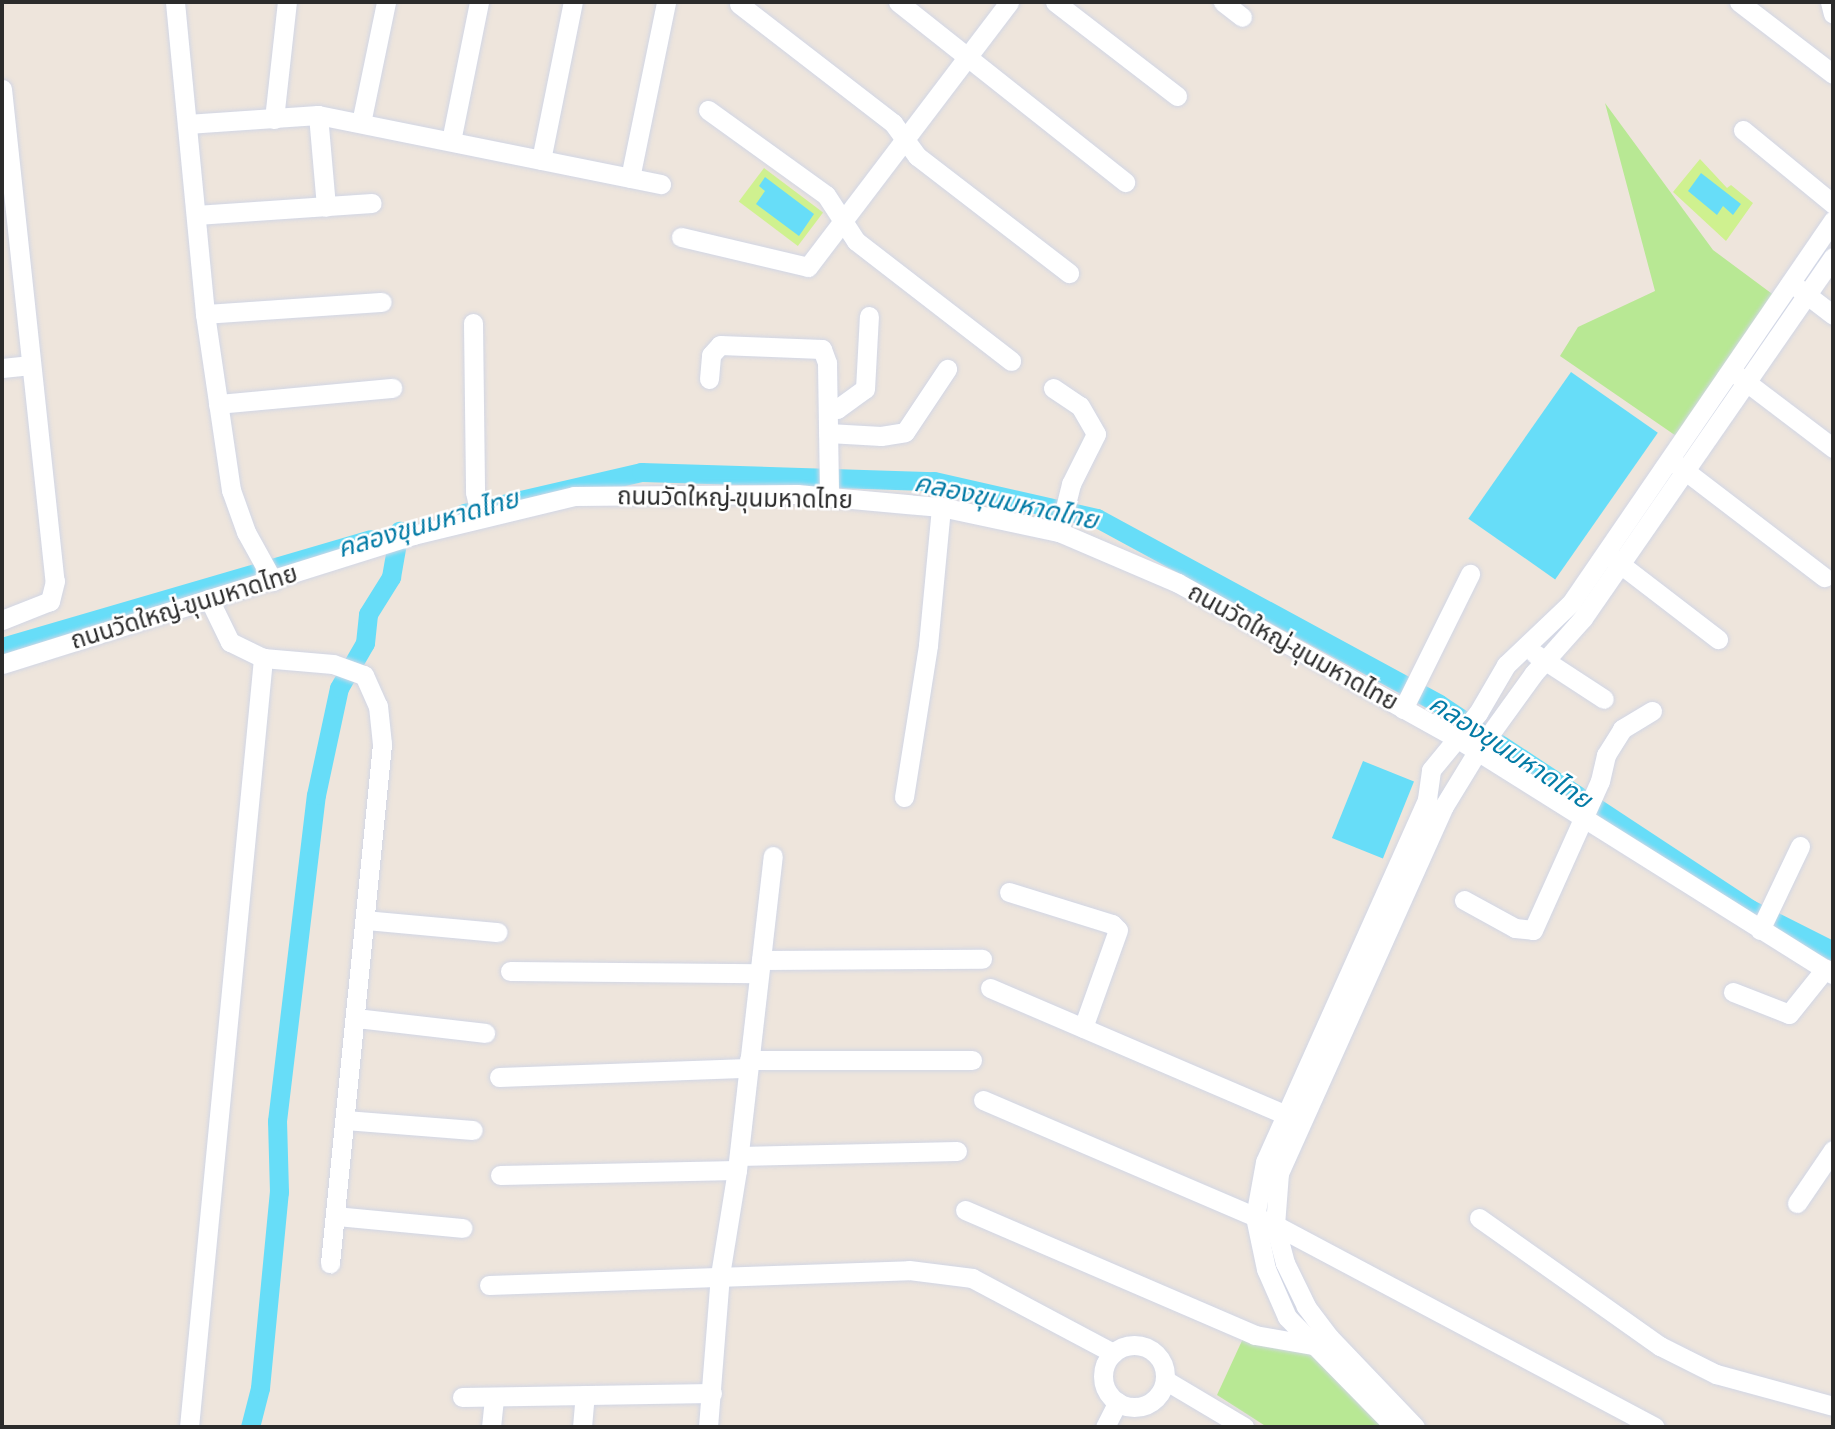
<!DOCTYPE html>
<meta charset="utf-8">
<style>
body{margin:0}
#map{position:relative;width:1835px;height:1429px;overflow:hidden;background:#eee5dc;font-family:Jost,"Noto Sans Thai",sans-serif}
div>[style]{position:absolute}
.green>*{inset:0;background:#b8e894}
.pitch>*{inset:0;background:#cff18f;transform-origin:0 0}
.water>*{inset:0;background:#67ddf8;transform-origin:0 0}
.canal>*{height:19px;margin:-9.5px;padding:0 9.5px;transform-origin:9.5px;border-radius:9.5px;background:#67ddf8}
.roads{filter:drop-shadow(0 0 2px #d1d6e5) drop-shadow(0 0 2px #d1d6e5)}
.minor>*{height:19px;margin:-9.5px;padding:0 9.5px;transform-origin:9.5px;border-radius:9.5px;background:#fff}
.minor>.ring{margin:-9.5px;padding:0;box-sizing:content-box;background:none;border:19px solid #fff;border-radius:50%}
span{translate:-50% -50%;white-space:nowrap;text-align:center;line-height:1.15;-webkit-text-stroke:5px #fff;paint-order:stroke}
.street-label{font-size:24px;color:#2b2b2b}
.water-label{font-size:26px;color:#037ba6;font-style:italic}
.frame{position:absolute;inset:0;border:4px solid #2b2b2b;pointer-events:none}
</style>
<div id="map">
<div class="green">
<div style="clip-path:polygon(1605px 103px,1713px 250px,1779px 299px,1682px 440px,1560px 356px,1578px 327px,1655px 291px)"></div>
<div style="clip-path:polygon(1246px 1332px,1315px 1348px,1395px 1427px,1267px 1427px,1217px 1395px)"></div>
</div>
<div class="pitch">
<div style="clip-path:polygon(1700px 159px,1727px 188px,1731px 185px,1753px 203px,1726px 241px,1673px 192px)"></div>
<div style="left:764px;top:168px;width:74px;height:42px;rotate:37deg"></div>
</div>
<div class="water">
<div style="clip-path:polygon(1701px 173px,1741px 204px,1733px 215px,1723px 206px,1717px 215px,1688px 191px)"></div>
<div style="clip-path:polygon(765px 177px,814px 214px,799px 236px,756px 204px,765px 191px,759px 186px)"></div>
<div style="left:1571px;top:372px;width:106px;height:179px;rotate:35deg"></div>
<div style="left:1363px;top:761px;width:55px;height:83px;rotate:22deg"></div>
</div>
<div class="canal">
<div style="left:464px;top:513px;width:182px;rotate:-13deg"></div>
<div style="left:641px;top:472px;width:293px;rotate:1.8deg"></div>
<div style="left:934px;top:481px;width:167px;rotate:12.8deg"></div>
<div style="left:1097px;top:518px;width:389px;rotate:28.5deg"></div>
<div style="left:1439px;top:704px;width:372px;rotate:33.4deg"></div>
<div style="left:1750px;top:909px;width:93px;rotate:26.8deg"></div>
<div style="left:2px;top:647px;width:384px;rotate:-16.3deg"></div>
<div style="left:250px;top:1427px;width:40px;rotate:-75.6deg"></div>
<div style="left:260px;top:1388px;width:197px;rotate:-84.5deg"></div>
<div style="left:279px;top:1192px;width:71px;rotate:-91.6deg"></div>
<div style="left:277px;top:1121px;width:328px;rotate:-83.2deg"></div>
<div style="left:316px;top:795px;width:109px;rotate:-77.9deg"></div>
<div style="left:339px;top:688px;width:52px;rotate:-60deg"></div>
<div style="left:365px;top:643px;width:29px;rotate:-84deg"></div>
<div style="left:368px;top:614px;width:44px;rotate:-58.1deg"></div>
<div style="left:391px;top:577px;width:47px;rotate:-80.1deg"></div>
</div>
<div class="roads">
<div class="minor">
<div style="left:175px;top:2px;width:313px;rotate:84.5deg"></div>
<div style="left:205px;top:314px;width:178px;rotate:81.6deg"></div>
<div style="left:231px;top:490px;width:45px;rotate:70.3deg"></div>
<div style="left:246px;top:532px;width:56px;rotate:61.1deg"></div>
<div style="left:898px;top:2px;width:290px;rotate:38.4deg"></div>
<div style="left:1055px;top:2px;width:154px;rotate:37.6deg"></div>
<div style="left:1223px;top:2px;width:24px;rotate:38deg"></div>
<div style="left:1739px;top:2px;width:118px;rotate:37.5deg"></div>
<div style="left:1830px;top:2px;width:12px;rotate:76deg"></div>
<div style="left:739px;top:4px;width:195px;rotate:37.7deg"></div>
<div style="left:893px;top:123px;width:41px;rotate:54deg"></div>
<div style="left:917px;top:156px;width:192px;rotate:37.6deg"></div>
<div style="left:2px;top:89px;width:495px;rotate:83.9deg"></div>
<div style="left:55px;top:581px;width:21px;rotate:104deg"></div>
<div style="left:50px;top:601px;width:52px;rotate:158.4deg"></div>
<div style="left:708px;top:110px;width:145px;rotate:35.8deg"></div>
<div style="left:826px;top:195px;width:55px;rotate:56.9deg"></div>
<div style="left:856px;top:241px;width:196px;rotate:37.7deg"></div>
<div style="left:318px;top:115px;width:92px;rotate:85deg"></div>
<div style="left:274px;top:119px;width:118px;rotate:-83.7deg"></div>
<div style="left:361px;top:123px;width:124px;rotate:-78.3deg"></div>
<div style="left:187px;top:124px;width:131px;rotate:-3.9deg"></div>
<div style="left:318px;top:115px;width:350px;rotate:11.4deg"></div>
<div style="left:1743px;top:130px;width:117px;rotate:39.4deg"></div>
<div style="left:451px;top:141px;width:142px;rotate:-78.6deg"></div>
<div style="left:541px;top:160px;width:161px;rotate:-78.6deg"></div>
<div style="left:630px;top:178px;width:180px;rotate:-78.4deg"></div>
<div style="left:196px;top:215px;width:176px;rotate:-3.9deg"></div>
<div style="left:681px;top:237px;width:130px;rotate:13.3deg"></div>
<div style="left:808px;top:267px;width:333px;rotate:-52.8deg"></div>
<div style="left:1798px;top:288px;width:44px;rotate:37.6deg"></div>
<div style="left:205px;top:314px;width:177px;rotate:-3.9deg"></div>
<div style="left:473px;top:323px;width:169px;rotate:89.3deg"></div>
<div style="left:475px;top:492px;width:26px;rotate:77deg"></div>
<div style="left:2px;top:368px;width:29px;rotate:-6deg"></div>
<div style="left:1737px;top:375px;width:121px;rotate:37.2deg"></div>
<div style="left:709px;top:379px;width:24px;rotate:-85deg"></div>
<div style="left:711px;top:355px;width:13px;rotate:-48deg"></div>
<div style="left:720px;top:345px;width:102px;rotate:2.2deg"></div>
<div style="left:822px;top:349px;width:15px;rotate:70deg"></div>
<div style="left:827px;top:363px;width:133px;rotate:89.1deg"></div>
<div style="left:1053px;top:388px;width:32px;rotate:34deg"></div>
<div style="left:1080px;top:406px;width:32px;rotate:60deg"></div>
<div style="left:1096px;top:434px;width:56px;rotate:116.6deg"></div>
<div style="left:1071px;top:484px;width:49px;rotate:104deg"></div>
<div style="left:218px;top:404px;width:175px;rotate:-5.3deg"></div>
<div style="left:829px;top:409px;width:8px"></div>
<div style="left:837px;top:409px;width:34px;rotate:-36deg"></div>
<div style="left:865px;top:389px;width:73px;rotate:-86.9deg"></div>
<div style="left:828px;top:433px;width:53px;rotate:3.2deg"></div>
<div style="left:881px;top:436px;width:24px;rotate:-9deg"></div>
<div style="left:905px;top:432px;width:76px;rotate:-56.3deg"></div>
<div style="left:1675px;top:463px;width:188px;rotate:37.4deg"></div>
<div style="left:1611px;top:557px;width:135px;rotate:37.5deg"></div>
<div style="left:1535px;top:654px;width:82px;rotate:33.1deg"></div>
<div style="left:263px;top:658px;width:70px;rotate:4.9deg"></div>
<div style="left:333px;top:664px;width:33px;rotate:20deg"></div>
<div style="left:364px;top:675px;width:34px;rotate:66deg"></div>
<div style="left:378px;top:706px;width:38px;rotate:84deg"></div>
<div style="left:382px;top:744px;width:522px;rotate:95.72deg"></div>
<div style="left:2px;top:664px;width:431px;rotate:-17.4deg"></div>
<div style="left:413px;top:535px;width:166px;rotate:-13.6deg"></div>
<div style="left:574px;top:496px;width:223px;rotate:-0.5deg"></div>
<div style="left:797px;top:494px;width:145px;rotate:5.2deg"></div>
<div style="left:941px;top:507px;width:121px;rotate:12deg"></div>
<div style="left:1059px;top:532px;width:129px;rotate:23.2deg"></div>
<div style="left:1178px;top:583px;width:321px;rotate:29.1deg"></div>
<div style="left:1458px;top:739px;width:443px;rotate:32.1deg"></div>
<div style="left:1403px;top:709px;width:151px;rotate:-63.6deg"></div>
<div style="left:904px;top:797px;width:154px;rotate:-81deg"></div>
<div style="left:928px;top:645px;width:139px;rotate:-84.6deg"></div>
<div style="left:1009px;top:892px;width:108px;rotate:17.3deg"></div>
<div style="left:1112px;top:924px;width:8px;rotate:45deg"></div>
<div style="left:1118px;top:930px;width:104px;rotate:109.7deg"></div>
<div style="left:1464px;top:900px;width:58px;rotate:28.8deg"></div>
<div style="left:1515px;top:928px;width:18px;rotate:6deg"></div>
<div style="left:1533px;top:930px;width:163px;rotate:-65.8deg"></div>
<div style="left:1600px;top:781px;width:27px;rotate:-77deg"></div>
<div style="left:1606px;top:755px;width:31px;rotate:-58deg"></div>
<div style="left:1622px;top:729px;width:35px;rotate:-31deg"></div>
<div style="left:365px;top:920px;width:133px;rotate:5.2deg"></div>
<div style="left:1760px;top:930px;width:93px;rotate:-64.5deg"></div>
<div style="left:761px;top:960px;width:221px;rotate:-0.3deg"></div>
<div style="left:510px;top:971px;width:249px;rotate:0.5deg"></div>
<div style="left:990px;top:988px;width:335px;rotate:23.2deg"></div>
<div style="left:1733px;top:992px;width:60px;rotate:21.4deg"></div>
<div style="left:1789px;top:1014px;width:58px;rotate:-51.3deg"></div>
<div style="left:356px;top:1018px;width:130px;rotate:6.6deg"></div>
<div style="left:749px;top:1060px;width:223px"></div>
<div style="left:499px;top:1077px;width:249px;rotate:-2.1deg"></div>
<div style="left:983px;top:1100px;width:318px;rotate:23.2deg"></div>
<div style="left:1275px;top:1225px;width:430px;rotate:28deg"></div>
<div style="left:345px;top:1120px;width:128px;rotate:4.5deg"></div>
<div style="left:739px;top:1156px;width:218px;rotate:-1.3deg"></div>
<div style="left:500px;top:1175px;width:237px;rotate:-1.2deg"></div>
<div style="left:1797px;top:1203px;width:64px;rotate:-55.8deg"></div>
<div style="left:965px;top:1210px;width:316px;rotate:23.3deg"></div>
<div style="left:1255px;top:1335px;width:64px;rotate:9.9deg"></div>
<div style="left:336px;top:1216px;width:127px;rotate:5.4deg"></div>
<div style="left:1479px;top:1218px;width:222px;rotate:35.3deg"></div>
<div style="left:1660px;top:1346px;width:63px;rotate:26.6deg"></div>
<div style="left:1716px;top:1374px;width:121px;rotate:15.3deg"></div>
<div style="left:489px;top:1285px;width:420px;rotate:-2deg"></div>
<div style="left:909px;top:1270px;width:64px;rotate:7.2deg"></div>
<div style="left:972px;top:1278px;width:160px;rotate:28deg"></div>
<div class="ring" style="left:1103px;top:1345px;width:43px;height:43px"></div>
<div style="left:1165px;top:1380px;width:92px;rotate:30.7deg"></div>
<div style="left:462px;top:1397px;width:250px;rotate:-0.9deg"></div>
<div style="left:189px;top:1427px;width:773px;rotate:-84.5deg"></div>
<div style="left:263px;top:658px;width:37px;rotate:-154deg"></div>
<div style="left:230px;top:642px;width:48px;rotate:-116deg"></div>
<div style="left:491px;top:1427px;width:29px;rotate:-84deg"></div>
<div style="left:582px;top:1427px;width:32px;rotate:-85deg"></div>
<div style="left:708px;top:1427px;width:152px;rotate:-85.5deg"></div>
<div style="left:720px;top:1275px;width:106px;rotate:-80.8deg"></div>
<div style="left:737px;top:1170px;width:316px;rotate:-83.5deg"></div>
<div style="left:1105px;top:1427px;width:28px;rotate:-63deg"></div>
<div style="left:1395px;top:1427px;width:154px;rotate:-134.5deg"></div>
<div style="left:1287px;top:1317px;width:52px;rotate:-113.6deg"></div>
<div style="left:1266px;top:1269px;width:53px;rotate:-101.9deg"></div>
<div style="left:1255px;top:1217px;width:56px;rotate:-79.7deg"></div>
<div style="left:1265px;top:1162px;width:398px;rotate:-65.9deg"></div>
<div style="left:1427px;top:799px;width:29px;rotate:-82deg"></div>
<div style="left:1431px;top:770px;width:74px;rotate:-50.5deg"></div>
<div style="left:1478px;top:713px;width:56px;rotate:-59.7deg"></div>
<div style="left:1506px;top:665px;width:90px;rotate:-43.6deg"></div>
<div style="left:1571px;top:603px;width:464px;rotate:-55.6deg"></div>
<div style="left:1415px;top:1427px;width:124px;rotate:-133.7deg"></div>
<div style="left:1329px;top:1337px;width:39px;rotate:-127deg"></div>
<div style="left:1306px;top:1306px;width:48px;rotate:-116deg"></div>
<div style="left:1285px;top:1263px;width:39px;rotate:-105deg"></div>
<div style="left:1275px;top:1225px;width:52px;rotate:-85.6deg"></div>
<div style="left:1279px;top:1173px;width:402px;rotate:-65.8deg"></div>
<div style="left:1444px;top:806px;width:63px;rotate:-58.6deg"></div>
<div style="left:1477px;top:752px;width:97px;rotate:-54.2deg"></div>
<div style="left:1534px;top:673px;width:74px;rotate:-48.3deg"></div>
<div style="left:1583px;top:618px;width:439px;rotate:-55.3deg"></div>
</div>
</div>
<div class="street-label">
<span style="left:735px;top:498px;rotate:1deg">ถนนวัดใหญ่-ขุนมหาดไทย</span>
<span style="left:184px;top:607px;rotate:-17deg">ถนนวัดใหญ่-ขุนมหาดไทย</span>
<span style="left:1293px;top:647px;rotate:29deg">ถนนวัดใหญ่-ขุนมหาดไทย</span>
</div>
<div class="water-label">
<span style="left:1006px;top:502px;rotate:12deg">คลองขุนมหาดไทย</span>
<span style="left:428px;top:524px;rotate:-16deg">คลองขุนมหาดไทย</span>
<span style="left:1510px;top:752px;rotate:33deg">คลองขุนมหาดไทย</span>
</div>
<div class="frame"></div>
</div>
